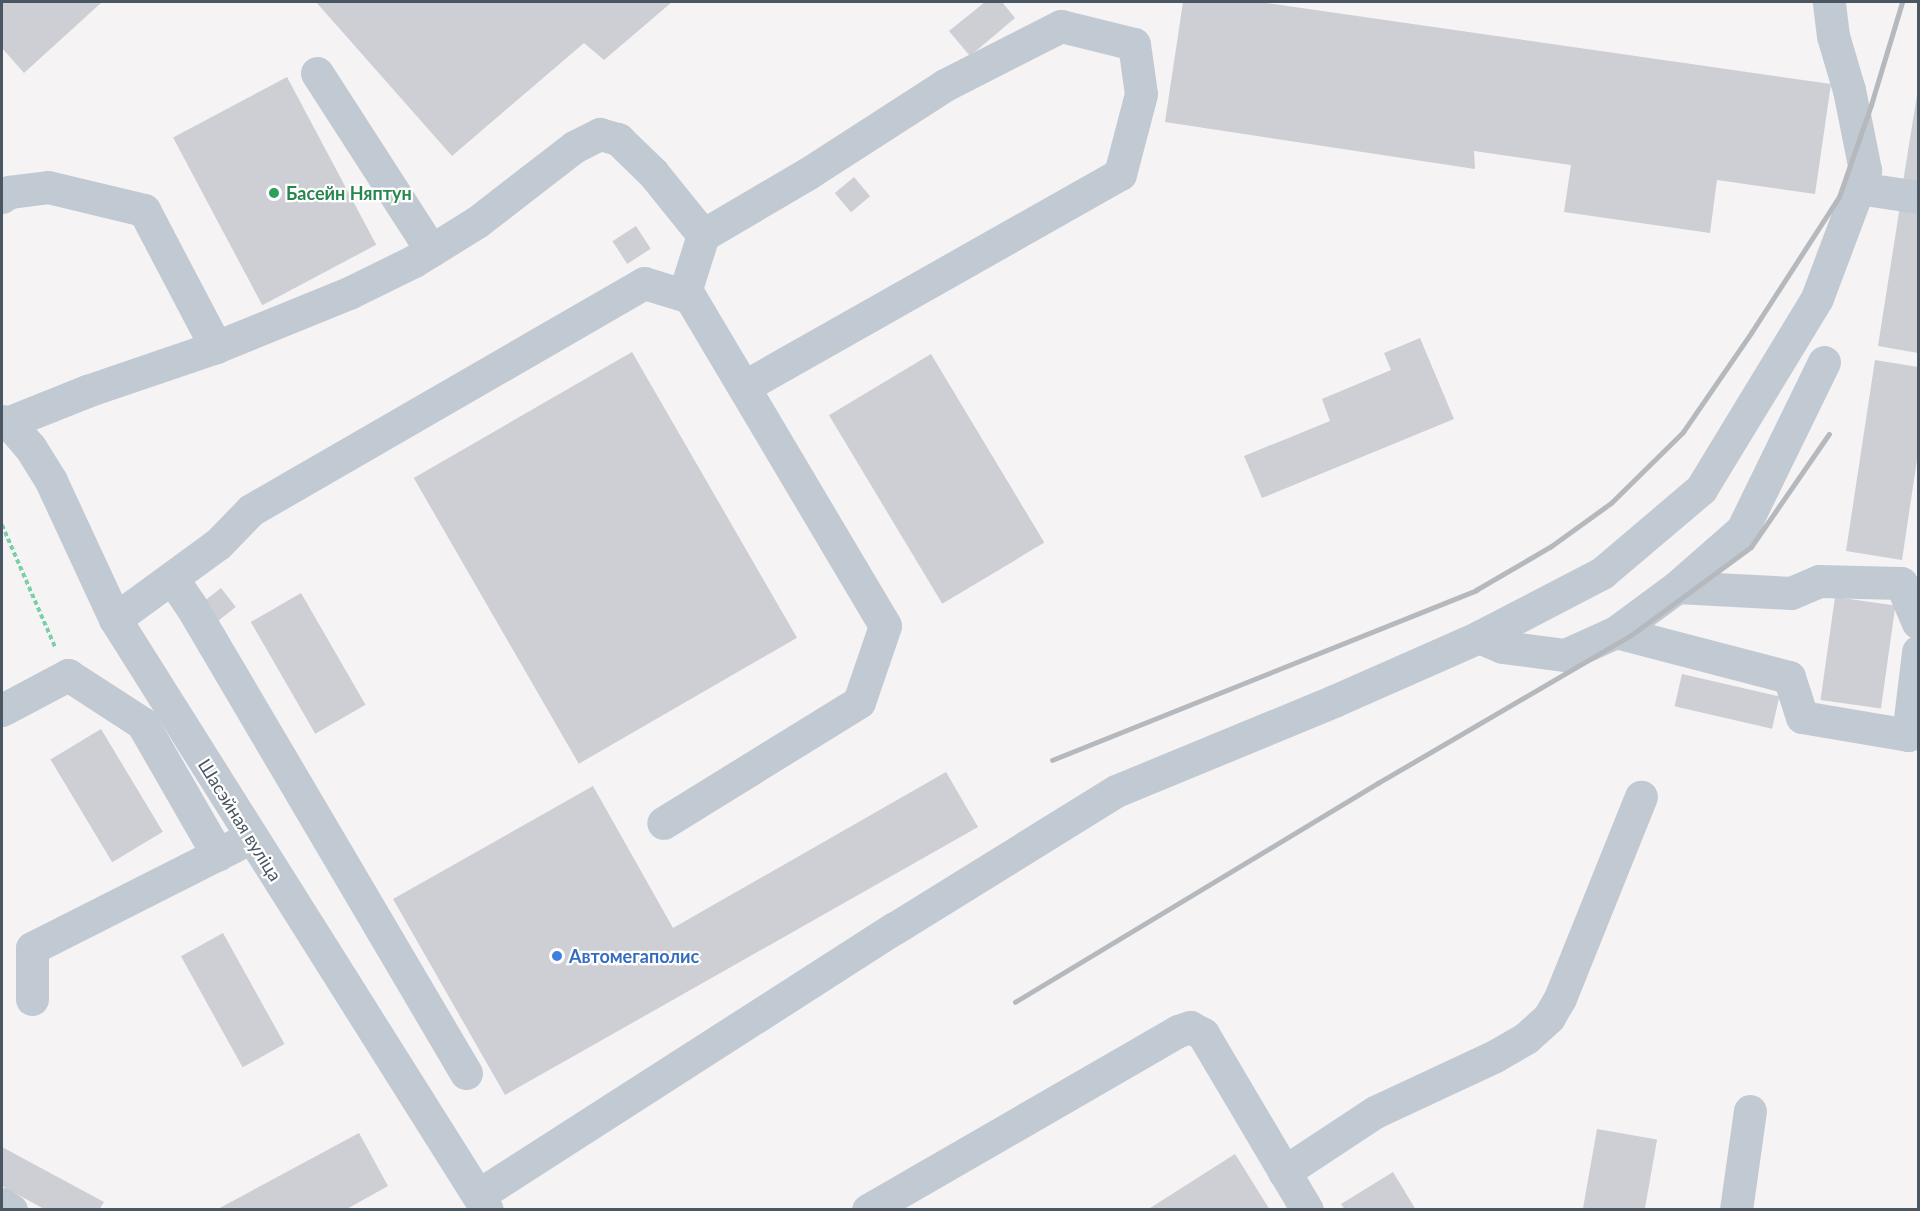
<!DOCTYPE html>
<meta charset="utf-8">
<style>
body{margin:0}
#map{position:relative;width:1920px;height:1211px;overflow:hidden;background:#f5f3f3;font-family:Lato,sans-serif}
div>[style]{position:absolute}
.building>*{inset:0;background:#cdcfd5;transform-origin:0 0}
.path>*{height:4px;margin-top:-2px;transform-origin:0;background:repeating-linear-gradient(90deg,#7ad0a6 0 4.5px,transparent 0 7.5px)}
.minor>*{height:33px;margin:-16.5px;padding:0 16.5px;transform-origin:16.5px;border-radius:16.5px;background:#c1cad2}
.rail>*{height:4.5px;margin:-2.25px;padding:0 2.25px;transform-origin:2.25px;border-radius:2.25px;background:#b5b8bd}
.dots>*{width:16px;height:16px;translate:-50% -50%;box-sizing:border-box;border:3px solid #fff;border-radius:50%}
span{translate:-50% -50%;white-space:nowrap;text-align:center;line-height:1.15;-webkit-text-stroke:4.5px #fff;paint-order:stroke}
.leisure-label{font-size:18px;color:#27864d;font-weight:700}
.left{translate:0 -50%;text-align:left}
.street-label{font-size:18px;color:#4a5661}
.shop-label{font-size:18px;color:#366cbe;font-weight:700}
.frame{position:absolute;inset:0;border:3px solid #4a5661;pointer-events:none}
</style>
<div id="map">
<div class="building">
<div style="clip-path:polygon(2px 2px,102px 2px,24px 73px,2px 48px)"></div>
<div style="clip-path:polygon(316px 2px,672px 2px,604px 60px,584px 43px,452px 156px)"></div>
<div style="clip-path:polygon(985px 2px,1002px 2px,1015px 18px,970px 56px,949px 31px)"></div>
<div style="clip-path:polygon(1183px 2px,1259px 2px,1831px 84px,1815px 194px,1717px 180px,1710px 233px,1564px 212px,1571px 165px,1474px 151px,1475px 169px,1165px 122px)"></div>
<div style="left:287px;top:77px;width:190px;height:129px;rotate:62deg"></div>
<div style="clip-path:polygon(1917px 95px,1918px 95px,1918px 184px,1903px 182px)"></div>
<div style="left:854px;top:177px;width:25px;height:25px;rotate:50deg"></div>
<div style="clip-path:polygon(1900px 206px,1918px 210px,1918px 353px,1878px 346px)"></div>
<div style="left:636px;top:226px;width:27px;height:28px;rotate:57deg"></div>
<div style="clip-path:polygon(1420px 338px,1454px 419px,1262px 498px,1244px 456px,1330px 421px,1322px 399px,1391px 370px,1384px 353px)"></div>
<div style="left:632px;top:352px;width:330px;height:252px;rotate:60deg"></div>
<div style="left:931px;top:354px;width:220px;height:119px;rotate:59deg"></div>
<div style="clip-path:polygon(1875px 360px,1918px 367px,1918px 453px,1902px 560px,1846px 551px)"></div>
<div style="left:221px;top:588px;width:24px;height:26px;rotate:52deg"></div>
<div style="left:301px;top:593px;width:129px;height:58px;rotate:60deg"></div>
<div style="left:1835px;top:597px;width:61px;height:104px;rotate:8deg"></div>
<div style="left:1682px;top:674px;width:100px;height:33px;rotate:13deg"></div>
<div style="left:101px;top:729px;width:120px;height:59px;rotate:59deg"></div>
<div style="clip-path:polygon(946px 772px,978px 827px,505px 1095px,393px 899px,593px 786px,673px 928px)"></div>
<div style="left:223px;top:933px;width:127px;height:48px;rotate:61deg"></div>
<div style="left:1597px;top:1129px;width:61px;height:82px;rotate:10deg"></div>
<div style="clip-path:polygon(359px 1133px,388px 1186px,345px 1210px,216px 1210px)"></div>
<div style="clip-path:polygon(2px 1147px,104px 1202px,99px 1210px,46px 1210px,2px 1186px)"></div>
<div style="clip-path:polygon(1235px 1154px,1270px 1210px,1147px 1210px)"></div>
<div style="clip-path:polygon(1393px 1172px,1416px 1210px,1345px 1210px,1341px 1204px)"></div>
</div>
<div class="path">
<div style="left:2px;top:525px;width:133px;rotate:66.5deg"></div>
</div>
<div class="minor">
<div style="left:317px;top:73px;width:211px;rotate:57.2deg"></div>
<div style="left:1858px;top:188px;width:61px;rotate:8.5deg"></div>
<div style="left:2px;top:197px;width:9px;rotate:-36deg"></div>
<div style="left:9px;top:192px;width:39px;rotate:-7deg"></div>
<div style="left:48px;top:187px;width:99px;rotate:13.5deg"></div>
<div style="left:144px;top:210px;width:155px;rotate:62.3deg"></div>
<div style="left:684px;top:295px;width:63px;rotate:-72.4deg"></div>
<div style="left:1824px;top:362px;width:187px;rotate:116deg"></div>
<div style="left:1742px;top:530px;width:86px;rotate:138.8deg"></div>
<div style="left:1677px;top:587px;width:114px;rotate:3deg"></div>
<div style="left:1791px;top:593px;width:30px;rotate:-23deg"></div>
<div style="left:1819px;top:581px;width:82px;rotate:1.4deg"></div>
<div style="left:1901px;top:583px;width:43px;rotate:67deg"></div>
<div style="left:2px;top:421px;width:6px;rotate:9deg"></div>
<div style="left:8px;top:422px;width:33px;rotate:49deg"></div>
<div style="left:30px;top:447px;width:40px;rotate:58deg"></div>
<div style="left:51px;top:481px;width:152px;rotate:65.1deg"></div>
<div style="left:115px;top:619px;width:698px;rotate:57.81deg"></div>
<div style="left:2px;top:425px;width:92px;rotate:-21.8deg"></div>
<div style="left:87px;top:391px;width:136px;rotate:-18.8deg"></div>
<div style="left:216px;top:347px;width:144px;rotate:-22.1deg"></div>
<div style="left:349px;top:293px;width:72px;rotate:-26.2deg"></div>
<div style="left:414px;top:261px;width:74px;rotate:-31.8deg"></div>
<div style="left:477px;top:222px;width:123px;rotate:-37.7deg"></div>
<div style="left:574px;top:147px;width:29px;rotate:-27deg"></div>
<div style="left:600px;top:134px;width:19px;rotate:16deg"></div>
<div style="left:618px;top:139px;width:49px;rotate:44.2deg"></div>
<div style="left:653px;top:173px;width:80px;rotate:51.1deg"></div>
<div style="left:703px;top:235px;width:121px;rotate:-30.4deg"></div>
<div style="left:807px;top:174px;width:164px;rotate:-32.8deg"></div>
<div style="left:945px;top:85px;width:130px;rotate:-27deg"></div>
<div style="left:1061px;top:26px;width:75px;rotate:13.9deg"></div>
<div style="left:1134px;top:44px;width:50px;rotate:82deg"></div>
<div style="left:1141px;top:94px;width:83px;rotate:104.7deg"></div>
<div style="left:1120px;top:174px;width:432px;rotate:150.5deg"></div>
<div style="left:172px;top:578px;width:34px;rotate:56deg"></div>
<div style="left:191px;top:606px;width:542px;rotate:59.51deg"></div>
<div style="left:115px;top:619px;width:127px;rotate:-36.1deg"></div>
<div style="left:218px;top:544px;width:47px;rotate:-45.9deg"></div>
<div style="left:251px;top:510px;width:454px;rotate:-30deg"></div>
<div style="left:644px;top:283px;width:48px;rotate:16.9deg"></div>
<div style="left:690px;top:297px;width:382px;rotate:59.3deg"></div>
<div style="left:885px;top:626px;width:80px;rotate:108.9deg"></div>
<div style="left:859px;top:702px;width:230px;rotate:148.3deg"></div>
<div style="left:1616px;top:632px;width:76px;rotate:-36.4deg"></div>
<div style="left:1479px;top:637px;width:25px;rotate:23deg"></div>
<div style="left:1502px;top:647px;width:64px;rotate:7.2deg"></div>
<div style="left:1565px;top:655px;width:56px;rotate:-24.3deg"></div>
<div style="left:1616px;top:632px;width:179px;rotate:14.6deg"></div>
<div style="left:1789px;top:677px;width:42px;rotate:72deg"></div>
<div style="left:1802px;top:717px;width:108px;rotate:9.6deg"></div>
<div style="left:1908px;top:735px;width:84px;rotate:-83.1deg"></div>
<div style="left:2px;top:710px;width:75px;rotate:-27.9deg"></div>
<div style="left:68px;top:675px;width:88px;rotate:33deg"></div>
<div style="left:142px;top:723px;width:152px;rotate:60.1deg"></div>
<div style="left:32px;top:999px;width:51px;rotate:-90deg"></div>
<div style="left:32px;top:948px;width:231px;rotate:-26.8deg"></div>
<div style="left:1284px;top:1172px;width:109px;rotate:-33.4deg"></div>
<div style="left:1375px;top:1112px;width:132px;rotate:-25deg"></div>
<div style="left:1495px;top:1056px;width:36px;rotate:-30deg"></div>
<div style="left:1526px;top:1038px;width:31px;rotate:-42deg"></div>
<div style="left:1549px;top:1017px;width:22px;rotate:-60deg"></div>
<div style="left:1560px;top:998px;width:217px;rotate:-68.1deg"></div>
<div style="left:480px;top:1194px;width:493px;rotate:-32.7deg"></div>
<div style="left:895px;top:928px;width:260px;rotate:-31.8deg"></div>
<div style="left:1116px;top:791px;width:236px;rotate:-22.4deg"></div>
<div style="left:1334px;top:701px;width:158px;rotate:-23.8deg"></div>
<div style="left:1479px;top:637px;width:139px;rotate:-27.5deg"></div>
<div style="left:1602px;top:573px;width:130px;rotate:-40.3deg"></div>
<div style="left:1701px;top:489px;width:223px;rotate:-58.7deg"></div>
<div style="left:1817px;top:298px;width:137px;rotate:-69.4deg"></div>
<div style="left:1865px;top:170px;width:82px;rotate:-101.3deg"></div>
<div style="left:1849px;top:90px;width:56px;rotate:-106.5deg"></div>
<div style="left:1833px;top:36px;width:34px;rotate:-97deg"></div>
<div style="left:2px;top:1204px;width:11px;rotate:34deg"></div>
<div style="left:868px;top:1210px;width:358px;rotate:-30deg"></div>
<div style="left:1178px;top:1031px;width:13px;rotate:-18deg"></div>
<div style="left:1190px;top:1027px;width:15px;rotate:28deg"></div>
<div style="left:1203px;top:1034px;width:204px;rotate:59.4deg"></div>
<div style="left:1736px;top:1210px;width:100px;rotate:-82deg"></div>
</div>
<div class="rail">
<div style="left:1052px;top:760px;width:457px;rotate:-21.8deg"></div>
<div style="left:1476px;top:590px;width:86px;rotate:-30.2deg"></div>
<div style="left:1550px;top:547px;width:75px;rotate:-35.8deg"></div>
<div style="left:1611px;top:503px;width:101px;rotate:-44.6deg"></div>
<div style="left:1683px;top:432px;width:120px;rotate:-55.5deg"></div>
<div style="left:1751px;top:333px;width:162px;rotate:-57.1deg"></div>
<div style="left:1839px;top:197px;width:97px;rotate:-70.8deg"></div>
<div style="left:1871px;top:105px;width:108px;rotate:-73.2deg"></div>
<div style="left:1015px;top:1002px;width:424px;rotate:-31.1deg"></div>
<div style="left:1378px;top:783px;width:292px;rotate:-30.3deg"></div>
<div style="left:1630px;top:636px;width:150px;rotate:-36.3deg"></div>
<div style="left:1751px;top:547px;width:137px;rotate:-55.4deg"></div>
</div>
<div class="dots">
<div style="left:274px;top:193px;background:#2e9e5b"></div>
<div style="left:557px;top:956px;background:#3f7fe0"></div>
</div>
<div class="leisure-label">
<span class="left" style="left:286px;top:193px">Басейн Няптун</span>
</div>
<div class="street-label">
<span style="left:240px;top:820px;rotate:58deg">Шасэйная вуліца</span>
</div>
<div class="shop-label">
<span class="left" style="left:569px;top:956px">Автомегаполис</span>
</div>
<div class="frame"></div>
</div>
